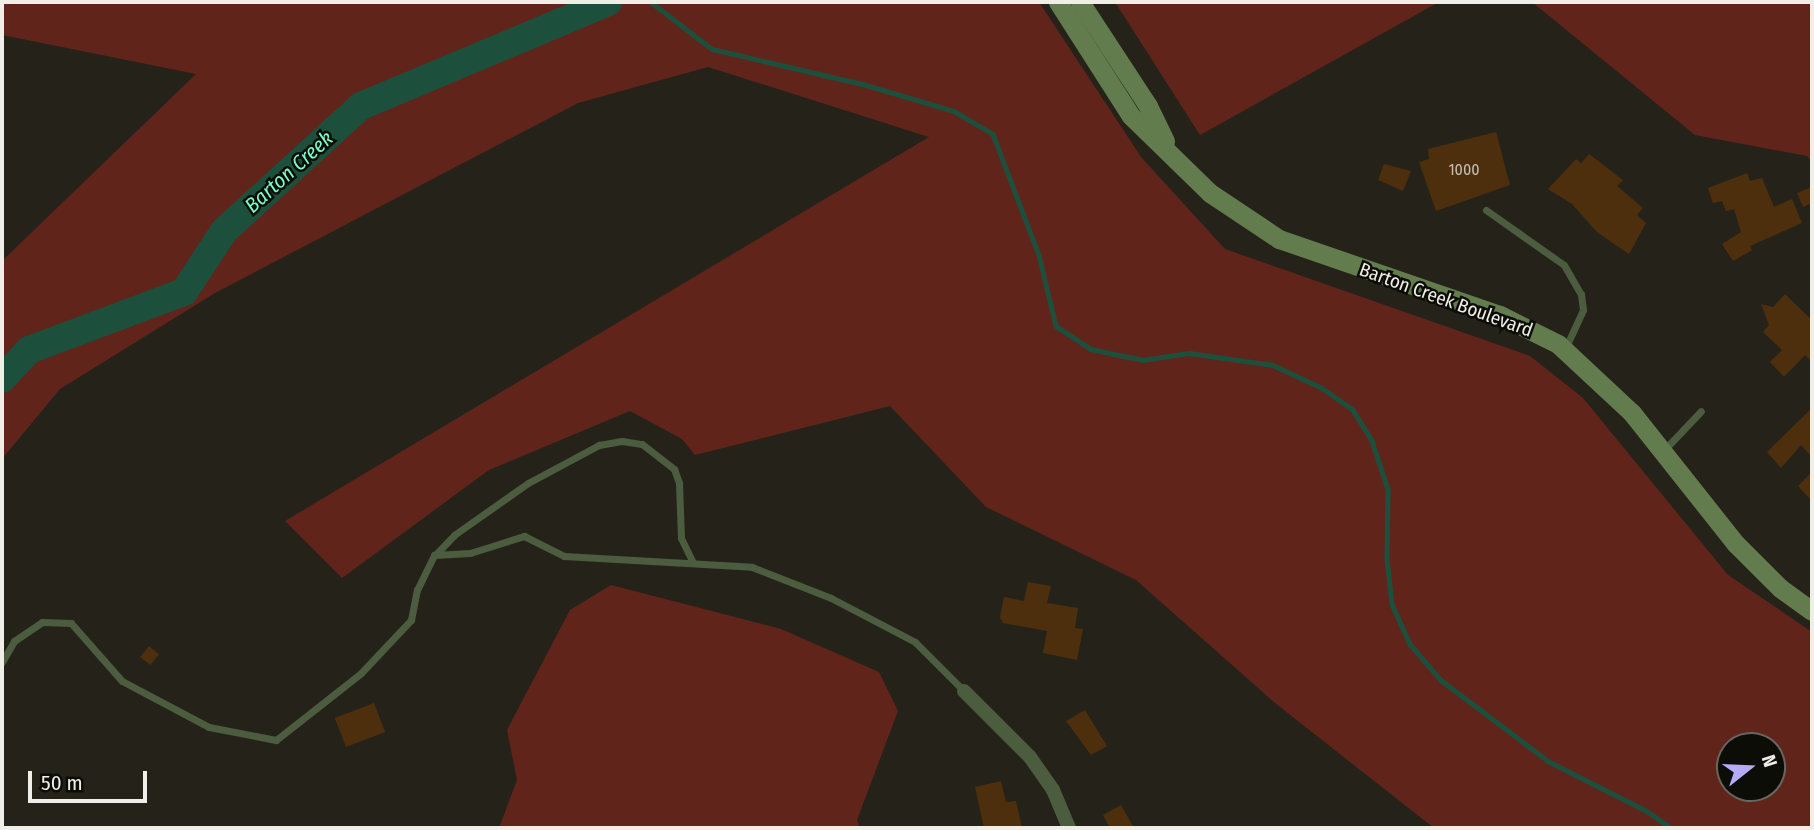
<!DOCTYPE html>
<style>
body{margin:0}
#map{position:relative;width:1814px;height:830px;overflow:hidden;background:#252319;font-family:"Fira Sans Condensed",sans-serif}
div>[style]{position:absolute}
.green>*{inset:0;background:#61241b}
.stream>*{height:4.5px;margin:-2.25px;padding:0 2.25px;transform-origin:2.25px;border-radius:2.25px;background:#1c503c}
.river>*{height:28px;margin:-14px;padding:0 14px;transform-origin:14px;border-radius:14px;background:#1c503c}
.building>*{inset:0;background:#4e2f0d;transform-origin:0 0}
.lane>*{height:7px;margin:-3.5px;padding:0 3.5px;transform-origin:3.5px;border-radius:3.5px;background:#4c5c3f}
.street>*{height:14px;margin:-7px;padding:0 7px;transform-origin:7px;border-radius:7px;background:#4c5c3f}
.secondary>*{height:19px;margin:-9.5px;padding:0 9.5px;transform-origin:9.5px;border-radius:9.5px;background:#637c4e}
span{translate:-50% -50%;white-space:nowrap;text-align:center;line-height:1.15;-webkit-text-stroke:5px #0d0d08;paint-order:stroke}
.number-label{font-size:16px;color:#c7beb0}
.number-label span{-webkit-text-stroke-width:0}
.street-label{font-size:19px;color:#efeee7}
.water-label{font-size:21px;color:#7bfeca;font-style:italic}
.frame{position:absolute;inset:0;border:4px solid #efeee7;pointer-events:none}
.north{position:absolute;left:1716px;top:732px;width:70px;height:70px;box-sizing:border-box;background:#0d0d08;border:2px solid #676761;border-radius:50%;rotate:72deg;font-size:19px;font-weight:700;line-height:28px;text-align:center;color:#efeee7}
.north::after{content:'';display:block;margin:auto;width:24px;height:32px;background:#b5acf8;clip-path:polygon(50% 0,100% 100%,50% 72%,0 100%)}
.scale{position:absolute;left:28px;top:771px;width:119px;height:32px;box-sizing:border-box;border:4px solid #efeee7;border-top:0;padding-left:9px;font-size:21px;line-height:24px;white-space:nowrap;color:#efeee7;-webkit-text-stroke:5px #0d0d08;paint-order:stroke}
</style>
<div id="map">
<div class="green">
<div style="clip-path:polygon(evenodd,2px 2px,1039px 2px,1141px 157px,1225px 249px,1530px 356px,1583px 398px,1728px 575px,1812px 632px,1812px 828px,1434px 828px,1275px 703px,1136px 580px,986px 507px,890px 406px,695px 455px,682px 439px,630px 411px,489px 470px,342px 578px,285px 521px,929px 137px,708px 67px,578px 103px,215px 293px,60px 389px,2px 459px,2px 261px,196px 74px,2px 35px,2px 2px,1772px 746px,1772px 788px,1730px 788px,1730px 746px,1772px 746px)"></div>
<div style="clip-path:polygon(1115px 2px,1439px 2px,1200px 135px)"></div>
<div style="clip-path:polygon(1532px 2px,1812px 2px,1812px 162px,1807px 156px,1695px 135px)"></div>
<div style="clip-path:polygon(611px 585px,781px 629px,879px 672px,898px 711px,857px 820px,860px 828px,499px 828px,517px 780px,507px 730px,570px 610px)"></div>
</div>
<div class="stream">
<div style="left:651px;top:2px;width:77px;rotate:37.6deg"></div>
<div style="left:712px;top:49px;width:155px;rotate:13.1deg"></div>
<div style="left:863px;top:84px;width:95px;rotate:16.5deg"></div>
<div style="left:954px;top:111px;width:45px;rotate:30.5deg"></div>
<div style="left:993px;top:134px;width:129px;rotate:69.2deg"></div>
<div style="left:1039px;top:255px;width:73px;rotate:76.5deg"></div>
<div style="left:1056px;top:326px;width:42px;rotate:33.3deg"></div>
<div style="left:1091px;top:349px;width:53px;rotate:11.9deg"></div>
<div style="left:1143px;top:360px;width:47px;rotate:-8.7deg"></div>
<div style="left:1189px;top:353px;width:85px;rotate:8.1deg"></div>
<div style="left:1273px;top:365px;width:54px;rotate:25.1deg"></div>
<div style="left:1322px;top:388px;width:38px;rotate:35deg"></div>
<div style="left:1353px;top:410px;width:36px;rotate:58deg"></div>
<div style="left:1372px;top:441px;width:51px;rotate:71.6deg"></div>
<div style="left:1388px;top:489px;width:70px;rotate:90.8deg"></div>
<div style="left:1387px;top:559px;width:45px;rotate:83.7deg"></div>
<div style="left:1392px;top:604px;width:44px;rotate:65.8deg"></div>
<div style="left:1410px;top:644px;width:48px;rotate:49.3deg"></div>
<div style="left:1441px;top:680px;width:134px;rotate:37.1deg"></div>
<div style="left:1548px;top:761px;width:111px;rotate:26.8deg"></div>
<div style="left:1647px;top:811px;width:29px;rotate:35deg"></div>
</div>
<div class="river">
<div style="left:2px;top:379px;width:40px;rotate:-47deg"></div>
<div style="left:29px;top:350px;width:165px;rotate:-20.5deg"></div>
<div style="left:184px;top:292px;width:73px;rotate:-56.7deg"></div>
<div style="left:224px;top:231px;width:185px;rotate:-42.4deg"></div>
<div style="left:361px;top:106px;width:268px;rotate:-22.8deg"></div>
</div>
<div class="building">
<div style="clip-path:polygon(1496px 132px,1510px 185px,1436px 211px,1419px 162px,1429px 159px,1428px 149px)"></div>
<div style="clip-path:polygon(1589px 154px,1623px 180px,1617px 186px,1643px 208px,1637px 215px,1646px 223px,1629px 254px,1598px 233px,1572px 204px,1548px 189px,1576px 159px,1581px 163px)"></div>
<div style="clip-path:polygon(1384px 164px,1411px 171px,1403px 191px,1378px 180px)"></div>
<div style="clip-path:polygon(1747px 173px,1750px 181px,1762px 178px,1774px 207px,1792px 199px,1802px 223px,1750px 246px,1752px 250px,1733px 261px,1722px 244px,1741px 232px,1734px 209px,1726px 211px,1722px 201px,1713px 203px,1708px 188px)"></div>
<div style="clip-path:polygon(1812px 187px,1812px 203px,1803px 207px,1797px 193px)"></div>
<div style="clip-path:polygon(1785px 294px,1812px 320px,1812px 362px,1805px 355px,1784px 377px,1770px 362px,1782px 350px,1763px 332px,1769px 325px,1761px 304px,1773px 307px)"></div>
<div style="clip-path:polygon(1812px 408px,1812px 457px,1801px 445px,1781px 468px,1767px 452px)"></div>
<div style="clip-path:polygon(1812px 472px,1812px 501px,1798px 486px)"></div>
<div style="clip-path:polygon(1028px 582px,1051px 586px,1047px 603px,1078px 608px,1075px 628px,1083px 629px,1077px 660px,1043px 653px,1047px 631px,1003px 623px,1000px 617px,1004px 597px,1024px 601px)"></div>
<div style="left:149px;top:646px;width:13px;height:14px;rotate:39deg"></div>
<div style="left:374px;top:703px;width:31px;height:42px;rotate:69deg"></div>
<div style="clip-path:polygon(1085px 710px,1107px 746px,1091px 755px,1066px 721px)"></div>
<div style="clip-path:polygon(1001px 781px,1006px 802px,1016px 801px,1022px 828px,984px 828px,975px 787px)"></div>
<div style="clip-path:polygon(1121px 805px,1134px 828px,1110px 828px,1103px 815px)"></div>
</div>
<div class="lane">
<div style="left:1486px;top:210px;width:95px;rotate:35.2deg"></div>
<div style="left:1564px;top:265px;width:34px;rotate:60deg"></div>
<div style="left:1581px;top:294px;width:16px;rotate:83deg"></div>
<div style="left:1583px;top:310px;width:43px;rotate:114.8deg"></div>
<div style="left:1665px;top:449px;width:52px;rotate:-46.5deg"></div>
<div style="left:435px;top:555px;width:28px;rotate:-46deg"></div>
<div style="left:454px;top:535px;width:90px;rotate:-35.1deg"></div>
<div style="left:528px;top:483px;width:81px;rotate:-28.2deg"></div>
<div style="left:599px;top:445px;width:23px;rotate:-10deg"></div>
<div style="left:622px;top:441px;width:20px;rotate:9deg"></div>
<div style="left:642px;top:444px;width:41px;rotate:38deg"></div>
<div style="left:674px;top:469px;width:15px;rotate:70deg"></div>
<div style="left:679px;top:483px;width:55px;rotate:87.9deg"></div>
<div style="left:681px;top:538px;width:25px;rotate:64deg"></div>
<div style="left:2px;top:662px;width:24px;rotate:-60deg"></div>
<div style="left:14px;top:641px;width:34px;rotate:-34deg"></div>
<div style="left:42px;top:622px;width:29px;rotate:2deg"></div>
<div style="left:71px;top:623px;width:77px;rotate:48.7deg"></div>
<div style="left:122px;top:681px;width:98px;rotate:27.9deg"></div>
<div style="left:209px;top:727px;width:68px;rotate:11deg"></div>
<div style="left:276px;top:740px;width:108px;rotate:-38.2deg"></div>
<div style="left:361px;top:673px;width:73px;rotate:-46.7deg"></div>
<div style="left:411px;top:620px;width:31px;rotate:-79deg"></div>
<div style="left:417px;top:590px;width:39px;rotate:-64deg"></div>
<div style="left:434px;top:555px;width:36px;rotate:-3deg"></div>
<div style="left:470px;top:553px;width:57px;rotate:-17.5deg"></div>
<div style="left:524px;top:536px;width:45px;rotate:26.6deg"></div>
<div style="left:564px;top:556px;width:188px;rotate:3.3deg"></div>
<div style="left:752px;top:567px;width:85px;rotate:21.4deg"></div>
<div style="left:831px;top:598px;width:95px;rotate:27.6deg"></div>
<div style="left:915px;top:642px;width:69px;rotate:45deg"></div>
</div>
<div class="street">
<div style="left:964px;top:691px;width:93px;rotate:45deg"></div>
<div style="left:1030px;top:757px;width:40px;rotate:55.1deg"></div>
<div style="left:1053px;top:790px;width:41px;rotate:67.2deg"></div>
</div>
<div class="secondary">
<div style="left:1058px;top:2px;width:135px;rotate:57.4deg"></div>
<div style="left:1131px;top:116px;width:110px;rotate:44.3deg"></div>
<div style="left:1210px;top:193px;width:83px;rotate:33.7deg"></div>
<div style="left:1279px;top:239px;width:234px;rotate:19deg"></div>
<div style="left:1500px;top:315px;width:65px;rotate:26.6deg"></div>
<div style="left:1558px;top:344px;width:101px;rotate:43deg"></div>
<div style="left:1632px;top:413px;width:167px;rotate:51.6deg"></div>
<div style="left:1736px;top:544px;width:62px;rotate:45deg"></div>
<div style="left:1780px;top:588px;width:39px;rotate:36deg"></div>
<div style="left:1080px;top:2px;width:124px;rotate:56.8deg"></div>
<div style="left:1148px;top:106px;width:39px;rotate:64deg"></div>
</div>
<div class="number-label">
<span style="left:1464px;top:170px">1000</span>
</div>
<div class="street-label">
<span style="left:1446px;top:300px;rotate:20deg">Barton Creek Boulevard</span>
</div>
<div class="water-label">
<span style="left:289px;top:172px;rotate:-42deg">Barton Creek</span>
</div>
<div class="frame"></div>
<div class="north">N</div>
<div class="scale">50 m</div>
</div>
